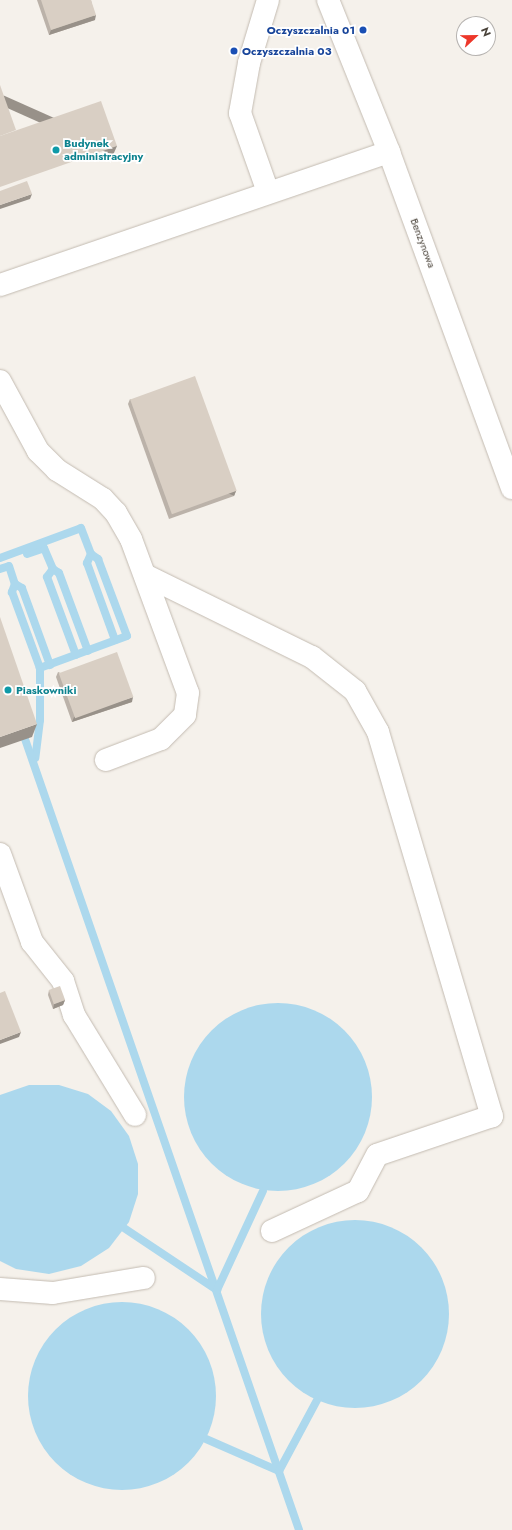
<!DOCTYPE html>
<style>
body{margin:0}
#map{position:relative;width:512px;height:1530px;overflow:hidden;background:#f5f1eb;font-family:Jost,sans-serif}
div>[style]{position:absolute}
.water>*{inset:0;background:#acd8ed}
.round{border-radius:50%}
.stream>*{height:8px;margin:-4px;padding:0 4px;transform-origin:4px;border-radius:4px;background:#acd8ed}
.roads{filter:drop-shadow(0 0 1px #c3bbb1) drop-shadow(0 0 1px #c3bbb1)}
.minor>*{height:22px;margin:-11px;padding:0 11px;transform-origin:11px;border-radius:11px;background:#fff}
.wall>*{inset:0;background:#bbb2a9}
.shaded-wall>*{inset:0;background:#989189;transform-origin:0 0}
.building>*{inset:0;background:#d9cfc4;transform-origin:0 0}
.dots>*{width:11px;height:11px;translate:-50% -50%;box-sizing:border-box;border:2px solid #fff;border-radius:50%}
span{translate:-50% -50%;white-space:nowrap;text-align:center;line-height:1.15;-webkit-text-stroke:3.5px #fff;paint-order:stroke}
.transit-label{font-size:11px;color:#164399;font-weight:700}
.right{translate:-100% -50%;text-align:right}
.left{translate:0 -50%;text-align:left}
.culture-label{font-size:11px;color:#0d838f;font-weight:700}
.street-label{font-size:11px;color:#494239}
.north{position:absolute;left:456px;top:16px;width:40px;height:40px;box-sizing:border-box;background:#fff;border:1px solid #b6b3b0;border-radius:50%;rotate:68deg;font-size:11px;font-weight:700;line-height:16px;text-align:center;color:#494239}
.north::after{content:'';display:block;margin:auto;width:14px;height:18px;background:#ed372a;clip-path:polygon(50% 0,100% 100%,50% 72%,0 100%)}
</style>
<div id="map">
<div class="water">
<div class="round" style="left:184px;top:1003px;width:188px;height:188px"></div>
<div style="clip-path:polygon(29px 1085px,59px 1085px,88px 1094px,111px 1111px,129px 1136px,138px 1164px,138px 1194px,129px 1222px,109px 1248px,81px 1266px,49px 1274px,16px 1269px,0 1261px,0 1095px)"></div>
<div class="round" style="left:261px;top:1220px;width:188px;height:188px"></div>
<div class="round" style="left:28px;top:1302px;width:188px;height:188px"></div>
</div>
<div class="stream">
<div style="left:27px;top:554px;width:18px;rotate:-19deg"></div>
<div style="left:44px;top:548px;width:23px;rotate:67deg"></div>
<div style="left:53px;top:569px;width:7px;rotate:34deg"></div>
<div style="left:59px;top:573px;width:83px;rotate:69.6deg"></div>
<div style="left:91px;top:554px;width:10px;rotate:114deg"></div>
<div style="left:87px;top:563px;width:82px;rotate:70deg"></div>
<div style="left:0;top:558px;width:86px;rotate:-20.3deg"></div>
<div style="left:81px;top:528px;width:28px;rotate:69deg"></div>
<div style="left:91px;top:554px;width:9px;rotate:36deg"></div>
<div style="left:98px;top:559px;width:82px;rotate:69.4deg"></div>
<div style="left:127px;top:636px;width:93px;rotate:159.8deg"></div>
<div style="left:40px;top:668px;width:52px;rotate:90deg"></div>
<div style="left:40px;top:720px;width:38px;rotate:97deg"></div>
<div style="left:0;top:569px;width:9px;rotate:-18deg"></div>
<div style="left:9px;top:566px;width:19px;rotate:72deg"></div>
<div style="left:15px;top:584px;width:8px;rotate:30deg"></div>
<div style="left:22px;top:588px;width:82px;rotate:70deg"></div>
<div style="left:53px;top:569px;width:10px;rotate:127deg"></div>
<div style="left:47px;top:577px;width:83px;rotate:69.6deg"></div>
<div style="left:15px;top:584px;width:9px;rotate:111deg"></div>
<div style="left:12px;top:592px;width:81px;rotate:69.8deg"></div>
<div style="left:25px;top:739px;width:837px;rotate:70.89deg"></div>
<div style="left:124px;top:1228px;width:112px;rotate:33.7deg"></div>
<div style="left:217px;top:1290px;width:109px;rotate:-65.1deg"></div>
<div style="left:206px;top:1439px;width:80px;rotate:23.7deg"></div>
<div style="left:279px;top:1471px;width:81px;rotate:-61.8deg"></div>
</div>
<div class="roads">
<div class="minor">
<div style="left:268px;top:0;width:66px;rotate:106.8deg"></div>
<div style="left:249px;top:63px;width:51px;rotate:100.2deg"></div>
<div style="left:240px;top:113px;width:84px;rotate:70.5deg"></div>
<div style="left:328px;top:0;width:164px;rotate:68.1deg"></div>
<div style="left:389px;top:152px;width:358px;rotate:69.9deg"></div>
<div style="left:0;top:285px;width:411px;rotate:-18.9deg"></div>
<div style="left:0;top:381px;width:80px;rotate:61.5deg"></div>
<div style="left:38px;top:451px;width:27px;rotate:45deg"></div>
<div style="left:57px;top:470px;width:54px;rotate:32.2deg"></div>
<div style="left:103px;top:499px;width:19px;rotate:47deg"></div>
<div style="left:116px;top:513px;width:30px;rotate:60deg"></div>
<div style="left:131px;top:539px;width:164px;rotate:69.7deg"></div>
<div style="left:188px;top:693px;width:22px;rotate:98deg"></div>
<div style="left:185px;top:715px;width:34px;rotate:135deg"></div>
<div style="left:161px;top:739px;width:59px;rotate:159.1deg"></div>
<div style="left:145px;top:575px;width:186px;rotate:26.2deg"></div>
<div style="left:312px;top:657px;width:55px;rotate:38.3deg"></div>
<div style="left:355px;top:691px;width:47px;rotate:60.7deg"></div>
<div style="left:378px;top:732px;width:401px;rotate:73.5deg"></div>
<div style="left:492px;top:1116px;width:121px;rotate:161.3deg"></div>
<div style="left:377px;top:1155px;width:41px;rotate:117.8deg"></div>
<div style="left:358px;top:1191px;width:95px;rotate:155.1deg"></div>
<div style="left:0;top:854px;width:94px;rotate:70deg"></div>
<div style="left:32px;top:942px;width:50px;rotate:51.5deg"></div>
<div style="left:63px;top:981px;width:36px;rotate:72deg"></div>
<div style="left:74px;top:1015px;width:117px;rotate:58.6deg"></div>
<div style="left:0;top:1289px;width:53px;rotate:4.3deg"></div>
<div style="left:53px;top:1293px;width:92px;rotate:-9.4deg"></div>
</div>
</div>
<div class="wall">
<div style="clip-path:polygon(37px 0,91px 0,95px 20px,49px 35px)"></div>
<div style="clip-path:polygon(130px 399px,236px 491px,234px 496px,169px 519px,128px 404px)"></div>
<div style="clip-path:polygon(58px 672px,132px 702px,72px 722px,56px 677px)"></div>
<div style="clip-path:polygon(49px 990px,65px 1000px,63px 1005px,53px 1009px,48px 995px)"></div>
</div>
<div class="shaded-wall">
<div style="clip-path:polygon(96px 15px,95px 20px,49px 35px,51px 30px)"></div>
<div style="left:117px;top:146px;width:10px;height:124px;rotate:114deg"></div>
<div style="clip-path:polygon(32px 194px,30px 199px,0 209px,0 205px)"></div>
<div style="left:236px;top:491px;width:5px;height:69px;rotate:112deg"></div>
<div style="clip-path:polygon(133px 697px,132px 702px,72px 722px,74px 717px)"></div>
<div style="clip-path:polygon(37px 724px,32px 737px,0 748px,0 737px)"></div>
<div style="clip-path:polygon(65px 1000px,63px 1005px,53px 1009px,54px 1004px)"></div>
<div style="clip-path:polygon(21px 1032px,19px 1037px,0 1044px,0 1040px)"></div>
</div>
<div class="building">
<div style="clip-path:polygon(41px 0,91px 0,96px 15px,51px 30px)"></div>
<div style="clip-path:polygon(0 85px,16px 130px,0 136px)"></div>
<div style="clip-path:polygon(101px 101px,117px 146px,0 187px,0 136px)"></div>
<div style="clip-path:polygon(27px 181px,32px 194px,0 205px,0 191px)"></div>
<div style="left:195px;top:376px;width:122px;height:69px;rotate:70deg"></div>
<div style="clip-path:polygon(0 617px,37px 724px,0 737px)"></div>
<div style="left:117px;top:652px;width:48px;height:62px;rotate:70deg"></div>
<div style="left:60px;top:986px;width:15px;height:12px;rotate:70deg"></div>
<div style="clip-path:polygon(5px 991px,21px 1032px,0 1040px,0 993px)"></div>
</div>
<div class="dots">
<div style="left:363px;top:30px;background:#1a4fb4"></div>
<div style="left:234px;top:51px;background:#1a4fb4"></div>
<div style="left:56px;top:150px;background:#0f9aa8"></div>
<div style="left:8px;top:690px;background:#0f9aa8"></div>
</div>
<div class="transit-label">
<span class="right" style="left:355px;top:30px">Oczyszczalnia 01</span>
<span class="left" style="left:242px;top:51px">Oczyszczalnia 03</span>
</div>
<div class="culture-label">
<span class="left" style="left:64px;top:150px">Budynek<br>administracyjny</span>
<span class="left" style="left:16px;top:690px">Piaskowniki</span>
</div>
<div class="street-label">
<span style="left:423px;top:243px;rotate:69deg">Benzynowa</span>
</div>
<div class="north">N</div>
</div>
